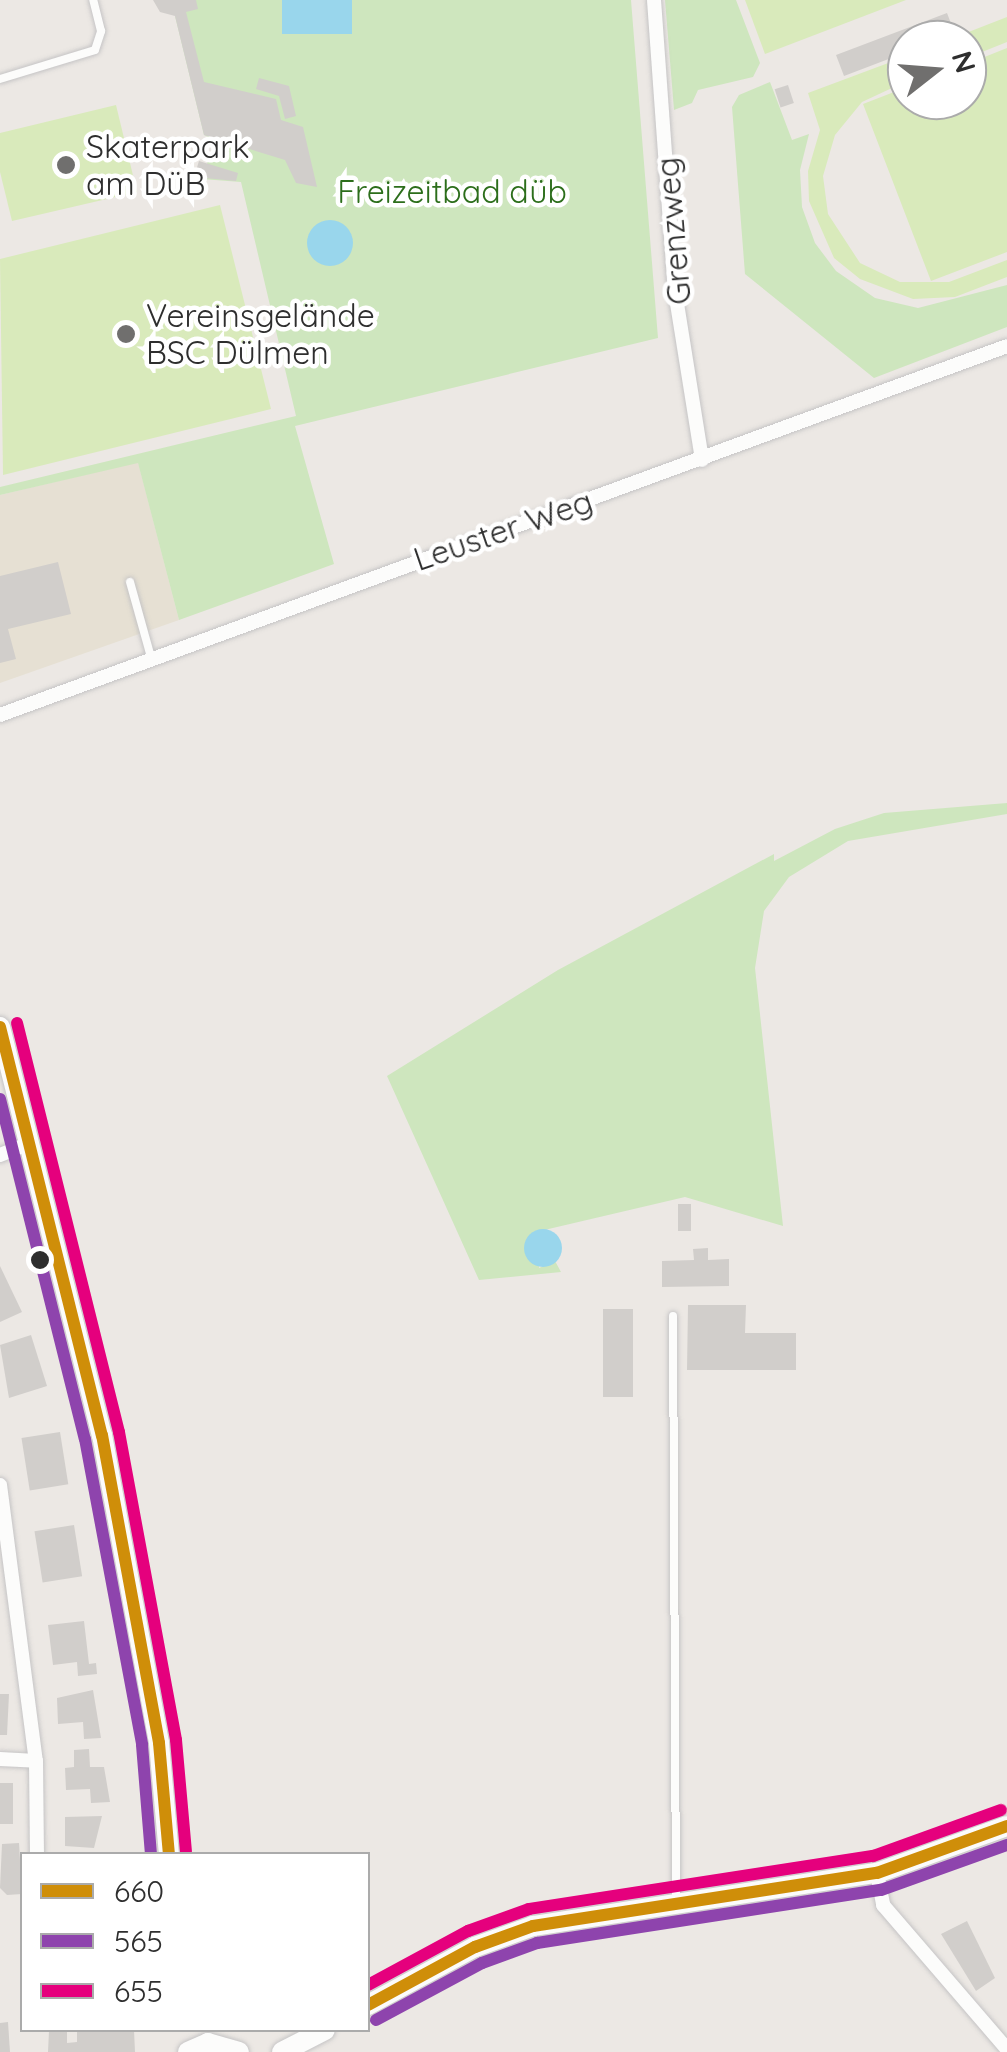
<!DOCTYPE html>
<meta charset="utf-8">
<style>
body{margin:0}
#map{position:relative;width:1007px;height:2052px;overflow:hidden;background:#ece8e4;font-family:Quicksand,sans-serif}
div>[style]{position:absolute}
.education>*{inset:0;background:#e6e0d3}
.green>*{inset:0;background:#cee6be}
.pitch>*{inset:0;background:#d9eabb}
.water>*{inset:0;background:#99d6ec;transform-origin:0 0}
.round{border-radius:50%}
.building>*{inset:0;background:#d1cecb;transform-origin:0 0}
.roads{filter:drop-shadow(0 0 2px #c5c4c5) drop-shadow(0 0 2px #c5c4c5)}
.lane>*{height:8px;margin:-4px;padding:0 4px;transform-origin:4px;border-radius:4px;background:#fcfcfb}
.street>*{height:14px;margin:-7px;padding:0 7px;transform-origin:7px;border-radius:7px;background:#fcfcfb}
.secondary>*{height:20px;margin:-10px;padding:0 10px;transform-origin:10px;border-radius:10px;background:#fcfcfb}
.bus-1>*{height:12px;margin:-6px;padding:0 6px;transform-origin:6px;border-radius:6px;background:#cf8e09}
.bus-2>*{height:12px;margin:-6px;padding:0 6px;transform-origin:6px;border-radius:6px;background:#8e44ad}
.bus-3>*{height:12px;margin:-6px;padding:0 6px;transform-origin:6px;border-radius:6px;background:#e5007d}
.dots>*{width:28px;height:28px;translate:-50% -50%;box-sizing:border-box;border:5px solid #fff;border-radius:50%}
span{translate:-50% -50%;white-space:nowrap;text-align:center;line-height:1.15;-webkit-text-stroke:9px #fff;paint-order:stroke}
.poi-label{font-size:32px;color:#2e2e2e}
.left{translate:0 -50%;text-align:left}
.park-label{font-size:32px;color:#2c6e1b}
.street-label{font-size:32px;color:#2e2e2e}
.legend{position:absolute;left:20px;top:1852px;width:350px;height:180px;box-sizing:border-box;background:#fff;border:2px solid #ababab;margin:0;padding:12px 18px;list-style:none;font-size:30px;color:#2e2e2e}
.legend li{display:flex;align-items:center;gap:20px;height:50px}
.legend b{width:50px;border:2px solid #ababab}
.north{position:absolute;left:887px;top:20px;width:100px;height:100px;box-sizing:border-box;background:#fff;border:2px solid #ababab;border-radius:50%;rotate:73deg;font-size:28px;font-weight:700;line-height:40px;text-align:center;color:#2e2e2e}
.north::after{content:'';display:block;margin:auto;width:35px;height:45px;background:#706f6e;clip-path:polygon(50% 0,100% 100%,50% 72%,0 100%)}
</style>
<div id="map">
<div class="education">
<div style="clip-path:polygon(138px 462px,179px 620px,0 683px,0 495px)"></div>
</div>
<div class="green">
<div style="clip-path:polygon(183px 0,631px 0,658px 338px,295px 426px,334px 564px,179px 620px,138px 463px,0 495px,0 487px,296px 416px,241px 182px,202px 179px,215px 140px,204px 135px,175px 16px)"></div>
<div style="clip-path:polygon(665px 0,736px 0,760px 63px,753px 77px,698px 90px,692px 103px,674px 110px)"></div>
<div style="clip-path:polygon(770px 82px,792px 140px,809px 134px,800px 170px,802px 207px,815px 243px,836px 271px,875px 298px,918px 308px,1007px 285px,1007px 327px,874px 378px,745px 274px,732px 107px,739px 95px)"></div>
<div style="clip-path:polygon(1007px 803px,1007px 814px,848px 841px,789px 877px,764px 911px,755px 968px,783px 1226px,685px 1197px,540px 1231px,539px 1268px,555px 1261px,561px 1272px,479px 1280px,387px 1076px,558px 970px,774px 854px,774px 861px,835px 829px,884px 813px)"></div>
</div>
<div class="pitch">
<div style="clip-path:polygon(745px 0,906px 0,765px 54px)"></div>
<div style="clip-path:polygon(1007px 17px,1007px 42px,967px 58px,967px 40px,948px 40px)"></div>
<div style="clip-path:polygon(1007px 48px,1007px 252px,931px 281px,863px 104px,907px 87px,907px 100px,967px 100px,967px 64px)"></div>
<div style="clip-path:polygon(907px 56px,907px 81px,862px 102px,835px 135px,823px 176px,828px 214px,860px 263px,900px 282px,949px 282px,1007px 260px,1007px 277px,955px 297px,913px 299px,860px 279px,834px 258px,809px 201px,808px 171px,820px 130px,808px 93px)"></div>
<div style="clip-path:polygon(116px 105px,137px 192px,12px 221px,0 172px,0 133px)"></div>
<div style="clip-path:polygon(220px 205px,271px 409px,3px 475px,0 259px)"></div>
</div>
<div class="water">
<div style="left:282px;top:0;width:70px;height:34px"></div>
<div class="round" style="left:307px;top:220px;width:46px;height:46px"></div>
<div class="round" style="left:524px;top:1229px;width:38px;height:38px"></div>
</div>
<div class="building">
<div style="clip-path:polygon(153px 0,196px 0,198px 9px,186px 12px,204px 82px,276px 99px,281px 120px,303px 127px,317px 187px,296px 183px,285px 160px,204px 135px,175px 16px,160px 12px)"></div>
<div style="clip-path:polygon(947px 13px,955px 34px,907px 40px,907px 52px,844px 76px,836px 55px)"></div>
<div style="clip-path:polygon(259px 78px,289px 86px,296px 116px,285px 119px,279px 96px,256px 89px)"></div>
<div style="left:788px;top:85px;width:19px;height:14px;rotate:72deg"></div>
<div style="clip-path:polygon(199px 161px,238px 173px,236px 181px,194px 177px)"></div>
<div style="clip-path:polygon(58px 562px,71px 614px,8px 629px,16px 659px,0 663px,0 576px)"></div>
<div style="left:678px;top:1204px;width:13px;height:27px"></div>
<div style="clip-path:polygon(708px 1248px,708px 1260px,729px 1259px,729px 1286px,662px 1287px,662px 1261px,694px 1260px,693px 1249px)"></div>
<div style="clip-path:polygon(0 1266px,22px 1312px,0 1322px)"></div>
<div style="clip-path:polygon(688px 1305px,746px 1305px,745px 1333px,796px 1333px,796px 1370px,687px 1370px)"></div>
<div style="left:603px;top:1309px;width:30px;height:88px"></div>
<div style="clip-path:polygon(31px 1335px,47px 1386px,9px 1398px,0 1345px)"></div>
<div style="left:60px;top:1432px;width:53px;height:39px;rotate:81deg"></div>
<div style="left:74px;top:1525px;width:52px;height:40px;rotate:81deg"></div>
<div style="clip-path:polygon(84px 1621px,89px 1664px,96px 1663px,97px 1674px,78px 1676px,77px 1662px,53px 1665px,48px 1625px)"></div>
<div style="clip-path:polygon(93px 1690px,101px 1738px,84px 1739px,83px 1722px,58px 1724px,57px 1698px)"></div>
<div style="clip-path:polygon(0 1694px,9px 1694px,7px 1735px,0 1735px)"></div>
<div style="clip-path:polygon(89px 1749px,90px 1767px,104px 1767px,110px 1802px,91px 1803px,90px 1789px,66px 1790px,65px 1768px,74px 1767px,74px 1750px)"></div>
<div style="left:0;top:1783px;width:13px;height:41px"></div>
<div style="clip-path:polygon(102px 1816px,94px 1848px,65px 1846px,65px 1817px)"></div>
<div style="clip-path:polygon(19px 1843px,22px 1894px,7px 1895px,0 1888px,2px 1844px)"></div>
<div style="clip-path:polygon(967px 1921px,995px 1978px,976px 1991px,941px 1934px)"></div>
<div style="clip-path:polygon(8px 2022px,10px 2052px,0 2052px,0 2023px)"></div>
<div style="clip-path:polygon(67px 2030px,67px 2043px,77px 2042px,77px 2030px,134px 2030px,135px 2052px,48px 2052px,49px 2031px)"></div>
</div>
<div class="roads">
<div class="lane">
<div style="left:0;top:79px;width:99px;rotate:-17deg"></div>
<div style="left:95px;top:50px;width:20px;rotate:-72deg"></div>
<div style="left:101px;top:31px;width:32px;rotate:-104deg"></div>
<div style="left:130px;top:582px;width:78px;rotate:74.4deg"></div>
<div style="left:673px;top:1316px;width:585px;rotate:89.71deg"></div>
</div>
<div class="street">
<div style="left:654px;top:0;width:292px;rotate:85.9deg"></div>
<div style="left:675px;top:291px;width:171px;rotate:80.9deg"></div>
<div style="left:0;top:715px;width:1072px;rotate:-20.12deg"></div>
<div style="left:0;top:1155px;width:31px;rotate:-22deg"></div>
<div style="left:0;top:1485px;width:278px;rotate:82.6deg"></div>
<div style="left:0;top:1759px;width:36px;rotate:3deg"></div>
<div style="left:36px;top:1761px;width:93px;rotate:89.4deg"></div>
<div style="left:877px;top:1873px;width:33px;rotate:79deg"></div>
<div style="left:883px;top:1905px;width:190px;rotate:49.3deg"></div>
</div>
<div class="secondary">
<div style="left:0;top:1027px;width:421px;rotate:76deg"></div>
<div style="left:102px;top:1435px;width:313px;rotate:79.5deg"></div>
<div style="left:159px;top:1743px;width:111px;rotate:84.9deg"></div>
<div style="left:368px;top:2005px;width:122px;rotate:-28.5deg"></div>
<div style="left:475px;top:1947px;width:62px;rotate:-19.9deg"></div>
<div style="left:533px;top:1926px;width:348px;rotate:-8.8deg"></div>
<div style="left:877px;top:1873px;width:138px;rotate:-19.9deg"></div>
<div style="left:188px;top:2052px;width:22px;rotate:-24deg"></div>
<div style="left:208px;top:2043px;width:32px;rotate:16deg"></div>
<div style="left:282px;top:2052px;width:48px;rotate:-27.1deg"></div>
</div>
</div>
<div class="bus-1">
<div style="left:0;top:1027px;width:421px;rotate:76deg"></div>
<div style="left:102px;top:1435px;width:313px;rotate:79.5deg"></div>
<div style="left:159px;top:1743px;width:111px;rotate:84.9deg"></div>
<div style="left:368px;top:2005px;width:122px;rotate:-28.5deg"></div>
<div style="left:475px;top:1947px;width:62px;rotate:-19.9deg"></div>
<div style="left:533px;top:1926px;width:348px;rotate:-8.8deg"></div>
<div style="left:877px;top:1873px;width:138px;rotate:-19.9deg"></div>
</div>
<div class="bus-2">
<div style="left:0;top:1099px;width:350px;rotate:76deg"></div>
<div style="left:85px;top:1439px;width:311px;rotate:79.4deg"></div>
<div style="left:142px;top:1745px;width:109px;rotate:85.3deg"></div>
<div style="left:376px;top:2020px;width:120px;rotate:-28.3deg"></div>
<div style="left:482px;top:1963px;width:59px;rotate:-20deg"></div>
<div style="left:537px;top:1943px;width:348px;rotate:-8.8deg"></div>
<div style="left:881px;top:1890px;width:134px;rotate:-19.7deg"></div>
</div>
<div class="bus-3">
<div style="left:17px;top:1023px;width:422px;rotate:76deg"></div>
<div style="left:119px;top:1432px;width:313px;rotate:79.5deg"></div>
<div style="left:176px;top:1740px;width:112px;rotate:84.9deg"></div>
<div style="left:368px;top:1985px;width:114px;rotate:-28.4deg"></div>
<div style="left:468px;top:1931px;width:65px;rotate:-19.8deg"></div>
<div style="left:529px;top:1909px;width:348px;rotate:-8.8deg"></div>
<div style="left:873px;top:1856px;width:136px;rotate:-19.8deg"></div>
</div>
<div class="dots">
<div style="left:66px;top:165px;background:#706f6e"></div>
<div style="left:126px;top:334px;background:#706f6e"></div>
<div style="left:40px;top:1260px;background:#2e2e2e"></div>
</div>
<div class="poi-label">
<span class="left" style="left:86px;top:165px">Skaterpark<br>am DüB</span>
<span class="left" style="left:146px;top:334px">Vereinsgelände<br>BSC Dülmen</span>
</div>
<div class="park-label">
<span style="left:452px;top:191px">Freizeitbad düb</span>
</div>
<div class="street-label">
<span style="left:673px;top:231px;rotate:-95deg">Grenzweg</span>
<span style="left:503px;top:530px;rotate:-19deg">Leuster Weg</span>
</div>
<ul class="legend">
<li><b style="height:12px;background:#cf8e09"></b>660</li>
<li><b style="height:12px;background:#8e44ad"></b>565</li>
<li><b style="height:12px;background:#e5007d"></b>655</li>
</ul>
<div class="north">N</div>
</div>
